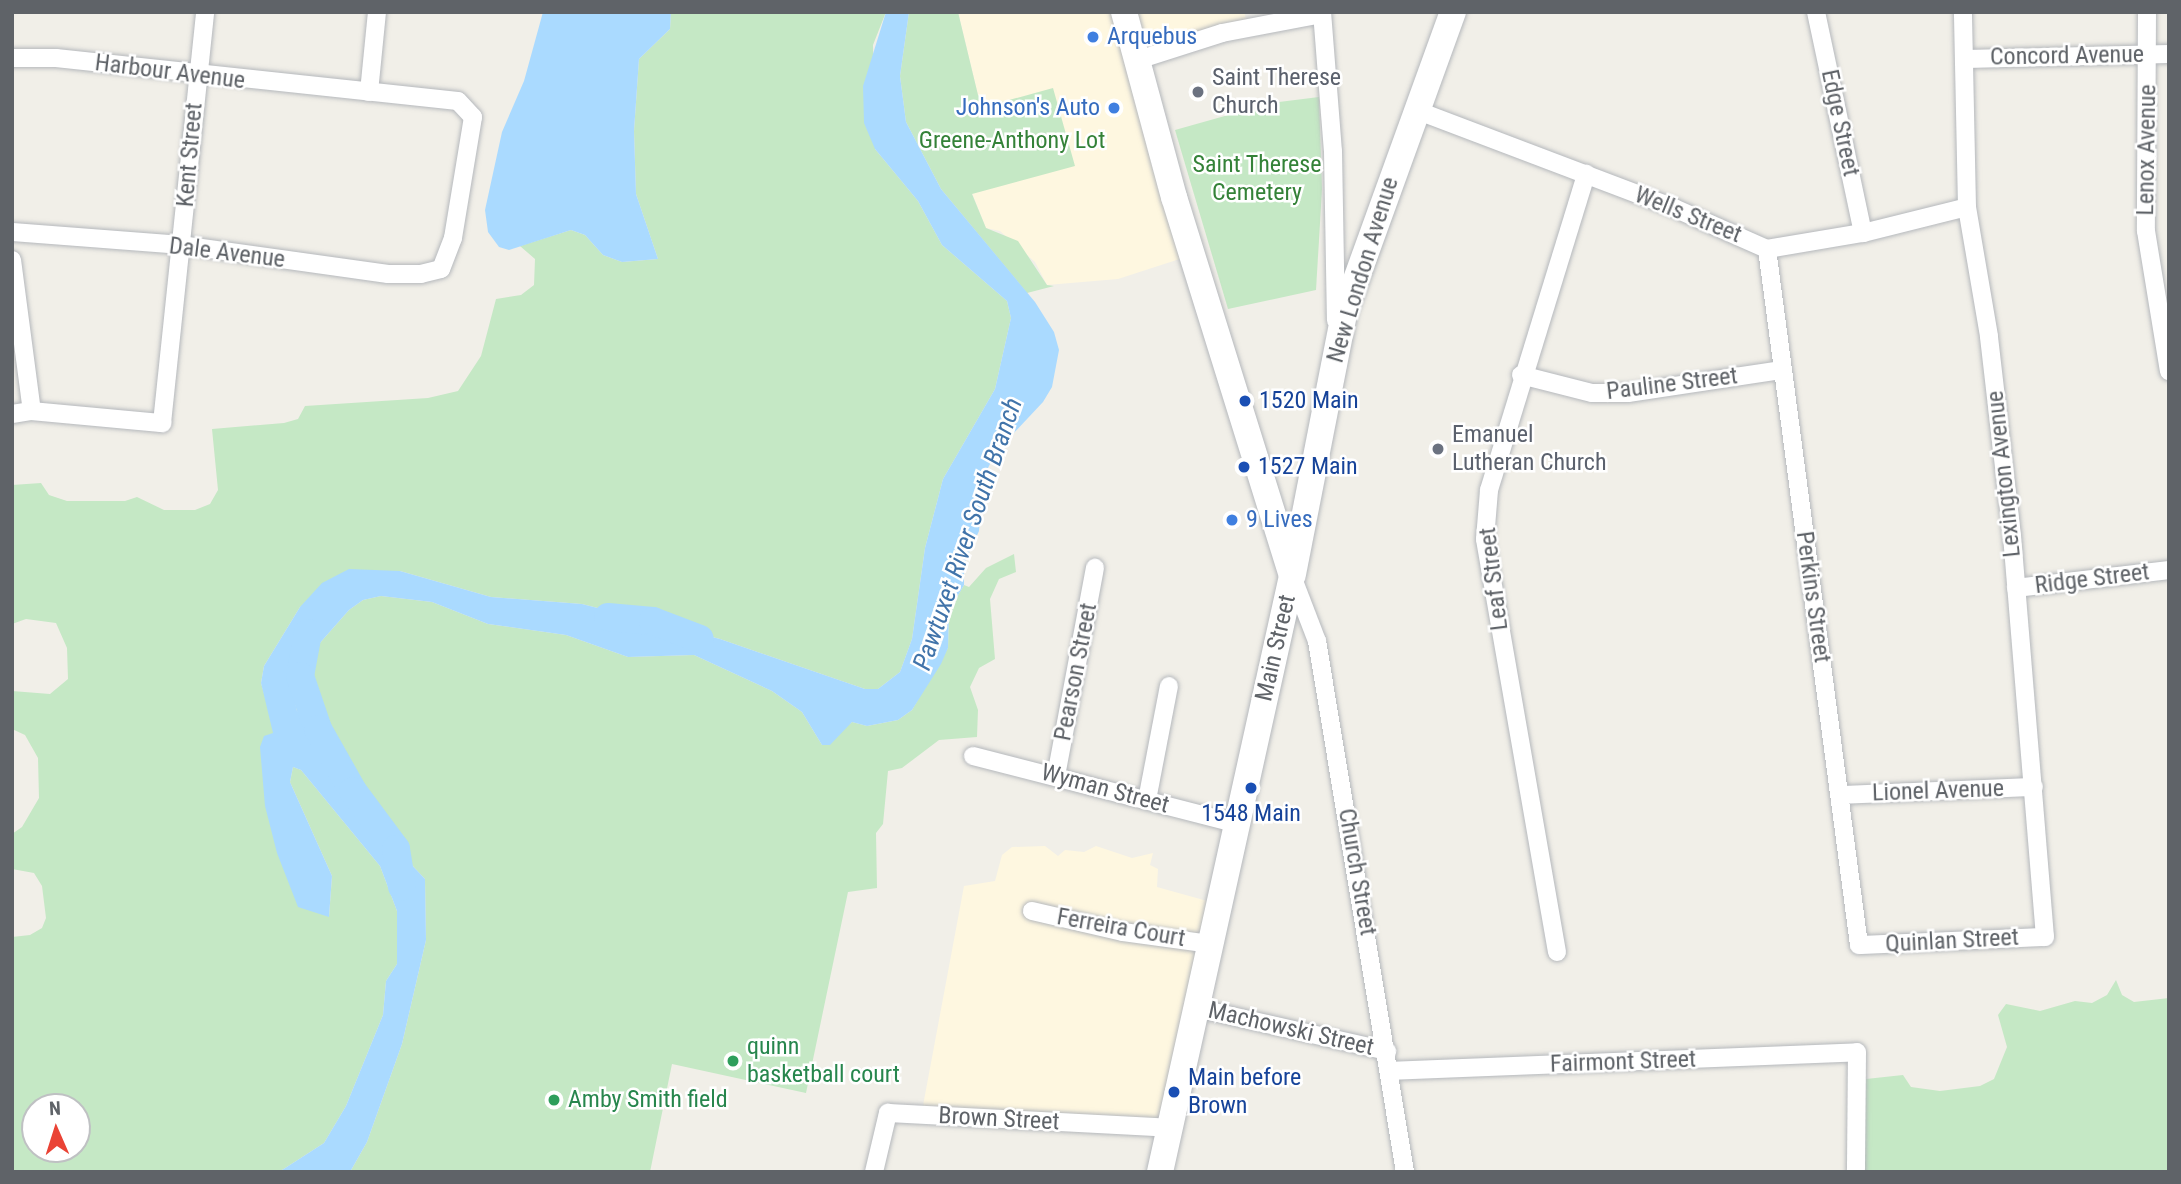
<!DOCTYPE html>
<style>
body{margin:0}
#map{position:relative;width:2181px;height:1184px;overflow:hidden;background:#f1efe8;font-family:"Roboto Condensed",sans-serif}
div>[style]{position:absolute}
.commercial>*{inset:0;background:#fef7e0}
.green>*{inset:0;background:#c5e8c5}
.water>*{inset:0;background:#aadaff}
.river>*{height:28px;margin:-14px;padding:0 14px;transform-origin:14px;border-radius:14px;background:#aadaff}
.roads{filter:drop-shadow(0 0 2px #b5b8bc) drop-shadow(0 0 2px #b5b8bc)}
.street>*{height:18px;margin:-9px;padding:0 9px;transform-origin:9px;border-radius:9px;background:#fff}
.secondary>*{height:26px;margin:-13px;padding:0 13px;transform-origin:13px;border-radius:13px;background:#fff}
.dots>*{width:19px;height:19px;translate:-50% -50%;box-sizing:border-box;border:4px solid #fff;border-radius:50%}
span{translate:-50% -50%;white-space:nowrap;text-align:center;line-height:1.15;-webkit-text-stroke:5px #fff;paint-order:stroke}
.shop-label{font-size:24px;color:#366cbe}
.left{translate:0 -50%;text-align:left}
.right{translate:-100% -50%;text-align:right}
.street-label{font-size:24px;color:#5f6368}
.worship-label{font-size:24px;color:#5b616d}
.park-label{font-size:24px;color:#348238}
.transit-label{font-size:24px;color:#164399}
.leisure-label{font-size:24px;color:#27864d}
.water-label{font-size:26px;color:#4174aa;font-style:italic}
.frame{position:absolute;inset:0;border:14px solid #5f6368;pointer-events:none}
.north{position:absolute;left:21px;top:1093px;width:70px;height:70px;box-sizing:border-box;background:#fff;border:2px solid #bfc1c3;border-radius:50%;rotate:357deg;font-size:19px;font-weight:700;line-height:28px;text-align:center;color:#5f6368}
.north::after{content:'';display:block;margin:auto;width:24px;height:32px;background:#ea4335;clip-path:polygon(50% 0,100% 100%,50% 72%,0 100%)}
</style>
<div id="map">
<div class="commercial">
<div style="clip-path:polygon(958px 12px,1244px 12px,1248px 25px,1140px 59px,1192px 255px,1118px 279px,1047px 285px,1035px 262px,1000px 231px,986px 228px,972px 193px,991px 105px,978px 95px)"></div>
<div style="clip-path:polygon(1045px 846px,1058px 856px,1065px 850px,1084px 852px,1096px 846px,1132px 858px,1153px 853px,1150px 865px,1158px 869px,1157px 887px,1218px 904px,1171px 1123px,922px 1111px,964px 886px,995px 881px,1002px 855px,1012px 847px)"></div>
</div>
<div class="green">
<div style="clip-path:polygon(evenodd,671px 12px,886px 12px,873px 45px,875px 149px,918px 201px,942px 245px,1007px 301px,1011px 318px,995px 389px,943px 479px,925px 548px,912px 639px,900px 672px,878px 689px,865px 689px,720px 639px,582px 604px,491px 597px,400px 571px,300px 607px,264px 666px,261px 683px,329px 917px,332px 876px,290px 782px,293px 767px,301px 770px,380px 866px,397px 911px,397px 964px,386px 981px,383px 1015px,346px 1106px,324px 1143px,279px 1172px,12px 1172px,12px 937px,30px 935px,42px 928px,46px 918px,42px 886px,34px 873px,12px 869px,12px 834px,22px 827px,39px 798px,38px 758px,25px 735px,12px 729px,12px 691px,50px 694px,68px 679px,67px 648px,56px 623px,26px 619px,12px 624px,12px 485px,41px 483px,49px 495px,67px 501px,125px 501px,137px 497px,164px 510px,195px 510px,210px 504px,218px 490px,212px 429px,284px 423px,298px 419px,305px 406px,428px 398px,458px 391px,481px 356px,496px 299px,521px 295px,534px 285px,535px 259px,520px 246px,571px 230px,585px 235px,603px 255px,622px 262px,658px 259px,636px 194px,634px 131px,639px 59px,670px 29px,671px 12px,35px 1107px,77px 1107px,77px 1149px,35px 1149px,35px 1107px)"></div>
<div style="clip-path:polygon(909px 12px,958px 12px,978px 95px,991px 105px,1053px 88px,1075px 166px,972px 194px,986px 228px,1018px 241px,1047px 285px,1054px 286px,1027px 293px,941px 189px,906px 122px,900px 76px)"></div>
<div style="clip-path:polygon(1319px 97px,1322px 189px,1316px 290px,1228px 309px,1175px 130px,1271px 103px)"></div>
<div style="clip-path:polygon(1014px 554px,1016px 572px,999px 579px,990px 599px,995px 659px,979px 668px,970px 687px,978px 710px,977px 737px,939px 740px,902px 768px,888px 771px,883px 824px,876px 833px,877px 888px,848px 892px,806px 1093px,672px 1064px,650px 1172px,350px 1172px,367px 1142px,402px 1044px,426px 940px,425px 879px,393px 845px,323px 752px,313px 721px,297px 711px,293px 694px,304px 661px,349px 610px,363px 600px,381px 596px,432px 602px,488px 624px,566px 635px,628px 657px,694px 655px,772px 691px,802px 712px,822px 745px,852px 722px,867px 726px,898px 720px,912px 710px,948px 648px,949px 611px,964px 585px,969px 587px,986px 568px)"></div>
<div style="clip-path:polygon(2116px 980px,2122px 995px,2134px 1002px,2169px 998px,2169px 1172px,1862px 1172px,1866px 1079px,1903px 1075px,1911px 1087px,1940px 1091px,1980px 1086px,1994px 1079px,2007px 1047px,1998px 1015px,2006px 1004px,2040px 1011px,2075px 1001px,2092px 1003px,2107px 995px)"></div>
</div>
<div class="water">
<div style="clip-path:polygon(543px 12px,671px 12px,670px 29px,639px 59px,634px 131px,636px 194px,658px 259px,622px 262px,603px 255px,585px 235px,571px 230px,509px 250px,499px 247px,488px 232px,485px 210px,502px 132px,524px 81px)"></div>
<div style="clip-path:polygon(886px 12px,909px 12px,900px 76px,906px 122px,941px 189px,1035px 302px,1054px 332px,1059px 350px,1052px 387px,1043px 402px,996px 452px,984px 476px,979px 531px,964px 564px,964px 585px,949px 611px,948px 648px,941px 664px,912px 710px,898px 720px,867px 726px,852px 722px,830px 745px,822px 745px,802px 712px,772px 691px,694px 655px,628px 657px,566px 635px,488px 624px,432px 602px,381px 596px,363px 600px,349px 610px,304px 661px,293px 694px,297px 711px,313px 721px,323px 752px,393px 845px,425px 879px,426px 940px,402px 1044px,367px 1142px,350px 1172px,279px 1172px,324px 1143px,346px 1106px,383px 1015px,386px 981px,397px 964px,397px 911px,380px 866px,301px 770px,293px 767px,290px 782px,332px 876px,329px 917px,298px 907px,277px 853px,265px 806px,260px 747px,264px 736px,273px 733px,261px 683px,264px 666px,300px 607px,322px 583px,349px 569px,400px 571px,491px 597px,582px 604px,720px 639px,865px 689px,878px 689px,900px 672px,912px 639px,925px 548px,943px 479px,995px 389px,1011px 318px,1007px 301px,942px 245px,918px 201px,875px 149px,864px 123px,863px 86px)"></div>
</div>
<div class="river">
<div style="left:608px;top:617px;width:45px;rotate:5.1deg"></div>
<div style="left:653px;top:621px;width:50px;rotate:21deg"></div>
<div style="left:308px;top:633px;width:44px;rotate:100.5deg"></div>
<div style="left:300px;top:676px;width:56px;rotate:71.2deg"></div>
<div style="left:318px;top:729px;width:71px;rotate:60.6deg"></div>
<div style="left:353px;top:791px;width:72px;rotate:53.4deg"></div>
<div style="left:396px;top:849px;width:38px;rotate:81deg"></div>
</div>
<div class="roads">
<div class="street">
<div style="left:1322px;top:12px;width:139px;rotate:85.5deg"></div>
<div style="left:1333px;top:151px;width:169px;rotate:89deg"></div>
<div style="left:1816px;top:12px;width:226px;rotate:78deg"></div>
<div style="left:2147px;top:12px;width:219px;rotate:90.3deg"></div>
<div style="left:2146px;top:231px;width:142px;rotate:80.7deg"></div>
<div style="left:12px;top:58px;width:44px"></div>
<div style="left:56px;top:58px;width:404px;rotate:6.1deg"></div>
<div style="left:458px;top:101px;width:22px;rotate:47deg"></div>
<div style="left:473px;top:117px;width:123px;rotate:99.4deg"></div>
<div style="left:453px;top:238px;width:33px;rotate:111deg"></div>
<div style="left:441px;top:269px;width:21px;rotate:166deg"></div>
<div style="left:421px;top:274px;width:33px;rotate:180deg"></div>
<div style="left:388px;top:274px;width:208px;rotate:-172deg"></div>
<div style="left:182px;top:245px;width:170px;rotate:-175.6deg"></div>
<div style="left:1965px;top:59px;width:204px;rotate:-1.4deg"></div>
<div style="left:1138px;top:60px;width:88px;rotate:-17.8deg"></div>
<div style="left:1222px;top:33px;width:102px;rotate:-10.8deg"></div>
<div style="left:369px;top:92px;width:80px;rotate:-84.3deg"></div>
<div style="left:1416px;top:110px;width:276px;rotate:20.8deg"></div>
<div style="left:1674px;top:208px;width:102px;rotate:23.8deg"></div>
<div style="left:1767px;top:249px;width:97px;rotate:-9.5deg"></div>
<div style="left:1863px;top:233px;width:107px;rotate:-14deg"></div>
<div style="left:1767px;top:249px;width:702px;rotate:82.47deg"></div>
<div style="left:1859px;top:945px;width:186px;rotate:-2.5deg"></div>
<div style="left:2045px;top:937px;width:402px;rotate:-94.7deg"></div>
<div style="left:2012px;top:536px;width:201px;rotate:-96.6deg"></div>
<div style="left:1989px;top:336px;width:131px;rotate:-99.7deg"></div>
<div style="left:1967px;top:207px;width:195px;rotate:-91.2deg"></div>
<div style="left:12px;top:260px;width:152px;rotate:82.5deg"></div>
<div style="left:1521px;top:375px;width:73px;rotate:14.2deg"></div>
<div style="left:1592px;top:393px;width:36px"></div>
<div style="left:1628px;top:393px;width:156px;rotate:-8.5deg"></div>
<div style="left:12px;top:414px;width:20px;rotate:-9deg"></div>
<div style="left:32px;top:411px;width:131px;rotate:5.3deg"></div>
<div style="left:162px;top:423px;width:413px;rotate:-84deg"></div>
<div style="left:1292px;top:576px;width:70px;rotate:69deg"></div>
<div style="left:1317px;top:641px;width:538px;rotate:80.59deg"></div>
<div style="left:2016px;top:588px;width:154px;rotate:-6.7deg"></div>
<div style="left:973px;top:756px;width:273px;rotate:14.4deg"></div>
<div style="left:1056px;top:776px;width:212px;rotate:-79.4deg"></div>
<div style="left:1841px;top:795px;width:193px;rotate:-2.4deg"></div>
<div style="left:1147px;top:800px;width:116px;rotate:-79.1deg"></div>
<div style="left:1032px;top:911px;width:93px;rotate:13deg"></div>
<div style="left:1123px;top:932px;width:89px;rotate:7.8deg"></div>
<div style="left:1557px;top:952px;width:419px;rotate:-99.9deg"></div>
<div style="left:1485px;top:539px;width:49px;rotate:-85.3deg"></div>
<div style="left:1489px;top:490px;width:331px;rotate:-72.9deg"></div>
<div style="left:1196px;top:1008px;width:196px;rotate:12.7deg"></div>
<div style="left:1390px;top:1071px;width:467px;rotate:-2.3deg"></div>
<div style="left:1857px;top:1052px;width:120px;rotate:90.5deg"></div>
<div style="left:874px;top:1172px;width:61px;rotate:-76.7deg"></div>
<div style="left:888px;top:1113px;width:282px;rotate:3deg"></div>
</div>
<div class="secondary">
<div style="left:1124px;top:12px;width:192px;rotate:74.9deg"></div>
<div style="left:1174px;top:197px;width:397px;rotate:72.7deg"></div>
<div style="left:1292px;top:576px;width:610px;rotate:102.49deg"></div>
<div style="left:1293px;top:574px;width:269px;rotate:-78.9deg"></div>
<div style="left:1345px;top:310px;width:317px;rotate:-70.1deg"></div>
</div>
</div>
<div class="dots">
<div style="left:1093px;top:37px;background:#3f7fe0"></div>
<div style="left:1198px;top:92px;background:#6b7280"></div>
<div style="left:1114px;top:108px;background:#3f7fe0"></div>
<div style="left:1245px;top:401px;background:#1a4fb4"></div>
<div style="left:1438px;top:449px;background:#6b7280"></div>
<div style="left:1244px;top:467px;background:#1a4fb4"></div>
<div style="left:1232px;top:520px;background:#3f7fe0"></div>
<div style="left:1251px;top:788px;background:#1a4fb4"></div>
<div style="left:733px;top:1061px;background:#2e9e5b"></div>
<div style="left:1174px;top:1092px;background:#1a4fb4"></div>
<div style="left:554px;top:1100px;background:#2e9e5b"></div>
</div>
<div class="shop-label">
<span class="left" style="left:1107px;top:37px">Arquebus</span>
<span class="right" style="left:1100px;top:108px">Johnson's Auto</span>
<span class="left" style="left:1246px;top:520px">9 Lives</span>
</div>
<div class="street-label">
<span style="left:2067px;top:56px;rotate:-1deg">Concord Avenue</span>
<span style="left:170px;top:72px;rotate:7deg">Harbour Avenue</span>
<span style="left:1840px;top:123px;rotate:78deg">Edge Street</span>
<span style="left:2147px;top:150px;rotate:-89deg">Lenox Avenue</span>
<span style="left:190px;top:155px;rotate:-85deg">Kent Street</span>
<span style="left:1688px;top:215px;rotate:22deg">Wells Street</span>
<span style="left:227px;top:253px;rotate:7deg">Dale Avenue</span>
<span style="left:1363px;top:270px;rotate:-73deg">New London Avenue</span>
<span style="left:1672px;top:384px;rotate:-7deg">Pauline Street</span>
<span style="left:2004px;top:474px;rotate:-96deg">Lexington Avenue</span>
<span style="left:1494px;top:579px;rotate:-97deg">Leaf Street</span>
<span style="left:2092px;top:579px;rotate:-7deg">Ridge Street</span>
<span style="left:1813px;top:597px;rotate:82deg">Perkins Street</span>
<span style="left:1276px;top:648px;rotate:-77deg">Main Street</span>
<span style="left:1076px;top:672px;rotate:-79deg">Pearson Street</span>
<span style="left:1105px;top:789px;rotate:15deg">Wyman Street</span>
<span style="left:1938px;top:791px;rotate:-2deg">Lionel Avenue</span>
<span style="left:1357px;top:872px;rotate:80deg">Church Street</span>
<span style="left:1121px;top:928px;rotate:10deg">Ferreira Court</span>
<span style="left:1952px;top:941px;rotate:-3deg">Quinlan Street</span>
<span style="left:1291px;top:1029px;rotate:13deg">Machowski Street</span>
<span style="left:1623px;top:1062px;rotate:-2deg">Fairmont Street</span>
<span style="left:999px;top:1119px;rotate:3deg">Brown Street</span>
</div>
<div class="worship-label">
<span class="left" style="left:1212px;top:92px">Saint Therese<br>Church</span>
<span class="left" style="left:1452px;top:449px">Emanuel<br>Lutheran Church</span>
</div>
<div class="park-label">
<span style="left:1012px;top:141px">Greene-Anthony Lot</span>
<span style="left:1257px;top:179px">Saint Therese<br>Cemetery</span>
</div>
<div class="transit-label">
<span class="left" style="left:1259px;top:401px">1520 Main</span>
<span class="left" style="left:1258px;top:467px">1527 Main</span>
<span style="left:1251px;top:814px">1548 Main</span>
<span class="left" style="left:1188px;top:1092px">Main before<br>Brown</span>
</div>
<div class="leisure-label">
<span class="left" style="left:747px;top:1061px">quinn<br>basketball court</span>
<span class="left" style="left:568px;top:1100px">Amby Smith field</span>
</div>
<div class="water-label">
<span style="left:968px;top:534px;rotate:-71deg">Pawtuxet River South Branch</span>
</div>
<div class="frame"></div>
<div class="north">N</div>
</div>
